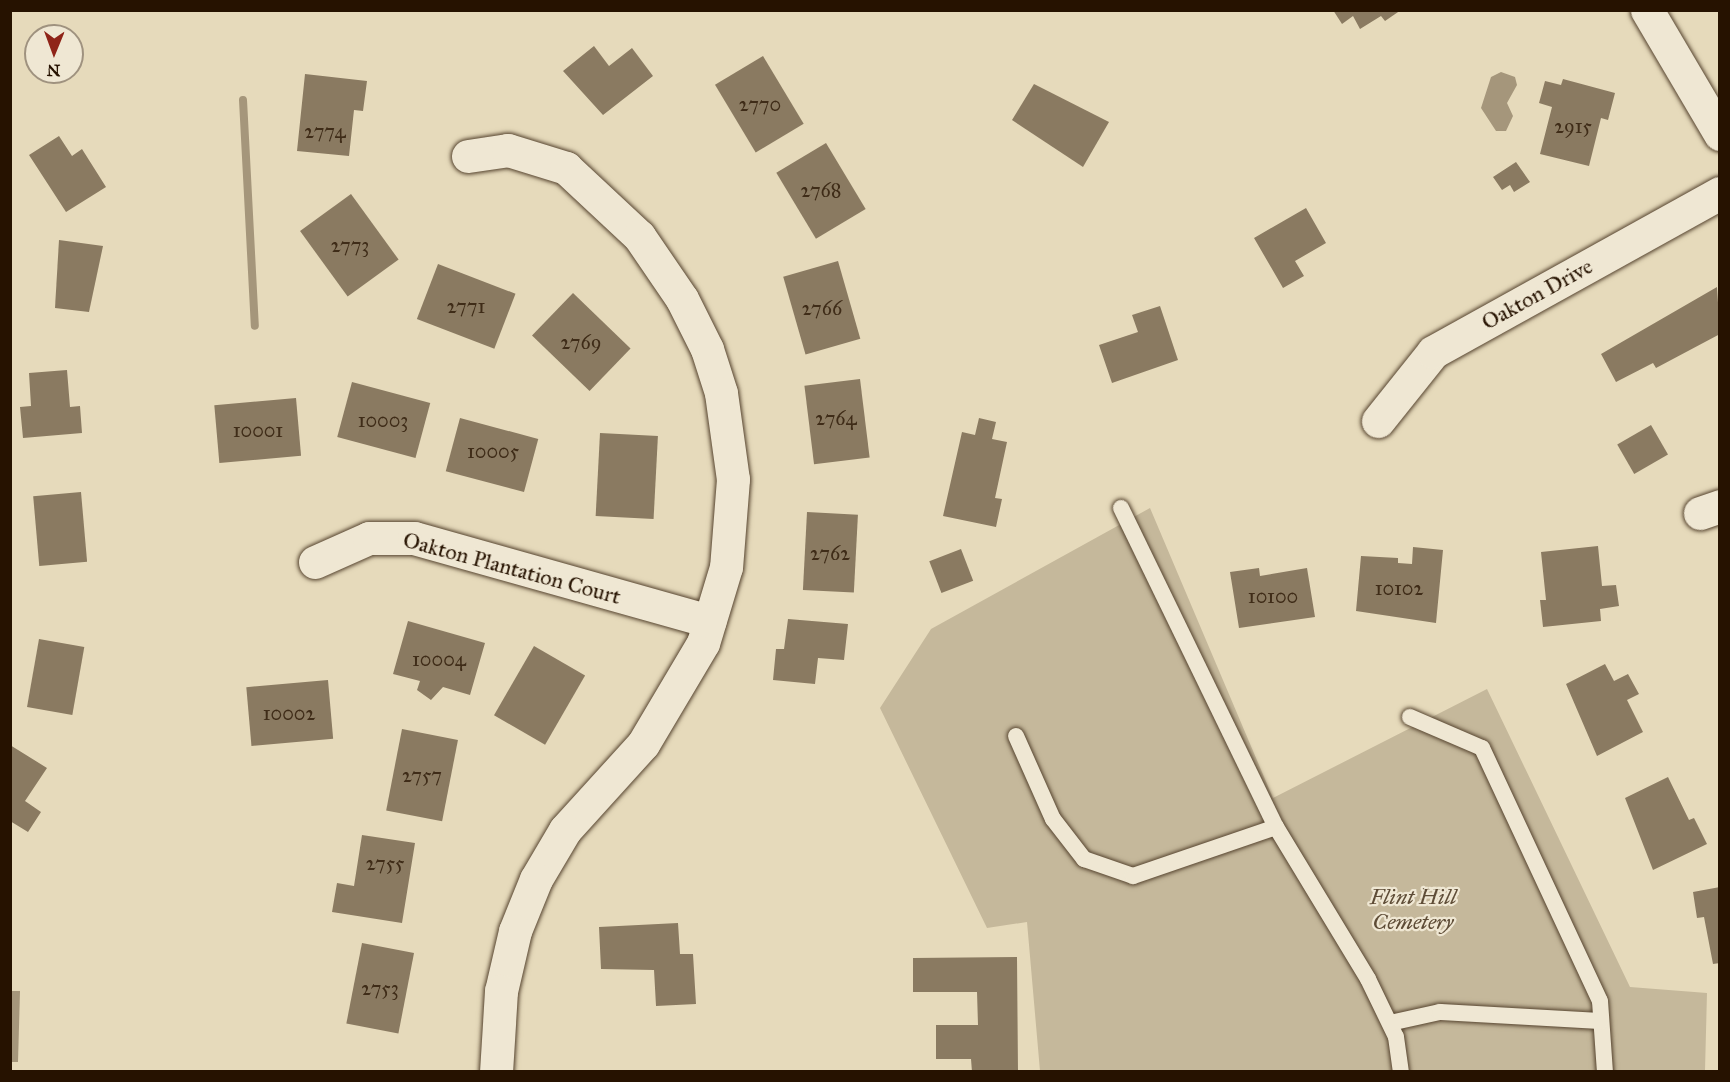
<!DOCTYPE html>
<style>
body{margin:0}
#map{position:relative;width:1730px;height:1082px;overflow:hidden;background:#e6dabb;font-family:"IM FELL Great Primer",serif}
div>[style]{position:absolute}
.green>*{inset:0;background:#c5b89b}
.water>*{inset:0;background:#a5967b}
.stream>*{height:8px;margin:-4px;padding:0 4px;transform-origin:4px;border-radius:4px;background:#a5967b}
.building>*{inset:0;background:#8a7a61;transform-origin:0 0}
.roads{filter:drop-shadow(0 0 2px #56442f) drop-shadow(0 0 2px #56442f)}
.lane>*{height:16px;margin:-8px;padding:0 8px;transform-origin:8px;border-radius:8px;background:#efe7d3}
.street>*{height:33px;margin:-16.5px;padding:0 16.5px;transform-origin:16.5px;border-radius:16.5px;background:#efe7d3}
span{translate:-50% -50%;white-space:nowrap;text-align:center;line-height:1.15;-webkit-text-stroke:4.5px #efe7d3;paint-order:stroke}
.number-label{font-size:20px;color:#3f2c18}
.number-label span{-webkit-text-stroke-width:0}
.street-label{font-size:22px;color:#261200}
.park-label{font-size:22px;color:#5e4c36;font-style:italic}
.frame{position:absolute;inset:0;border:12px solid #261200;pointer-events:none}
.north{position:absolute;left:24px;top:24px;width:60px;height:60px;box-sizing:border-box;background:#efe7d3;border:2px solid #9f927f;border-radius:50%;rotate:181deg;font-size:16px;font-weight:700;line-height:24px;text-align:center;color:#261200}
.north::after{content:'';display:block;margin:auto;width:21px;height:27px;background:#8f2418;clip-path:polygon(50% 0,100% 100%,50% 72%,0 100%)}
</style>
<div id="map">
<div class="green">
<div style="clip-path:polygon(1150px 508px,1273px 798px,1487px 689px,1630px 987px,1707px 993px,1705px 1071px,1040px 1071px,1027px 922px,987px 928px,880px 708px,931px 629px)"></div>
</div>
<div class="water">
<div style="clip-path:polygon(1501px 72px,1515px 77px,1517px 85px,1507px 103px,1513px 116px,1506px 131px,1496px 131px,1481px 108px,1491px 77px)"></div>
<div style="clip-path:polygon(11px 991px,20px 991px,18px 1062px,11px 1062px)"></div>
</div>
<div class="stream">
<div style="left:243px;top:100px;width:226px;rotate:87deg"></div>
</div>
<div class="building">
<div style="clip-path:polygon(1333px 10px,1401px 10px,1385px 21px,1381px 16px,1360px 29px,1353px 16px,1342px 24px)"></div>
<div style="clip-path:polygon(594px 46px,609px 66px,632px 48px,653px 76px,603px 115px,563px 71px)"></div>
<div style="left:763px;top:56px;width:79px;height:56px;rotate:59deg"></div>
<div style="clip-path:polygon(305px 74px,367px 81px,363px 111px,354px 110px,349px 156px,297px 151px)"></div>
<div style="clip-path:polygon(1563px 79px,1615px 93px,1608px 120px,1601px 118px,1589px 166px,1540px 154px,1552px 107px,1539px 103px,1545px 81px,1561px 85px)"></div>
<div style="clip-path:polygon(1034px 84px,1109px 122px,1083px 167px,1012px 120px)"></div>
<div style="clip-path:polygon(59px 136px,72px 156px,82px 149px,106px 187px,66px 212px,29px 155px)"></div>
<div style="left:826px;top:143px;width:77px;height:58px;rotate:59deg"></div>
<div style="clip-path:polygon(1516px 162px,1530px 182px,1514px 192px,1510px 185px,1502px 190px,1493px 177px)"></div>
<div style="left:351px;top:194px;width:81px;height:63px;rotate:54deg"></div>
<div style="clip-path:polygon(1306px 208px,1326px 243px,1295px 261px,1304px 276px,1283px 288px,1254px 238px)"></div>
<div style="clip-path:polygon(59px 240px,103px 246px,89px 312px,55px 308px)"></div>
<div style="left:838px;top:261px;width:81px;height:57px;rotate:74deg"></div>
<div style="left:438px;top:264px;width:83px;height:59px;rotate:21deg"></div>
<div style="clip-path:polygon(1717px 287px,1720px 334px,1656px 368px,1653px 363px,1616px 382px,1601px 354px)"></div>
<div style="left:573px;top:293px;width:80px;height:59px;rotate:44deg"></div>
<div style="clip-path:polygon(1160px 306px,1178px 360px,1112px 383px,1099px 345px,1138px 332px,1132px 315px)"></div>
<div style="clip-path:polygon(67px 370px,70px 407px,80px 406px,82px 433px,23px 438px,20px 407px,31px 406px,29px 373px)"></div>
<div style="left:860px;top:379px;width:79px;height:56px;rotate:83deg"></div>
<div style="left:352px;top:382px;width:81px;height:57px;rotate:15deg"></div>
<div style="left:296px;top:398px;width:58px;height:82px;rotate:85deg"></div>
<div style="left:460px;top:418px;width:81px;height:55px;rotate:15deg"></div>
<div style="clip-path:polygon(979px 418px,996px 422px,992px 439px,1007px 442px,995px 498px,1002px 499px,996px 527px,943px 516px,962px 432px,975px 435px)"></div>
<div style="left:1651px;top:425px;width:34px;height:39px;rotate:60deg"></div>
<div style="left:600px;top:433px;width:58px;height:83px;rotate:3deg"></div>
<div style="left:81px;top:492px;width:70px;height:48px;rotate:85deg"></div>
<div style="left:807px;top:512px;width:51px;height:78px;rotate:3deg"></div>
<div style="clip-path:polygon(1598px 546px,1602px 586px,1616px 585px,1619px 606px,1600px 609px,1601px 621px,1543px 627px,1540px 600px,1546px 600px,1541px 552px)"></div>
<div style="clip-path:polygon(1413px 547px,1443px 550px,1436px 623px,1356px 611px,1361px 556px,1398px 558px,1398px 563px,1412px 564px)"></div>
<div style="left:961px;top:549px;width:34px;height:34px;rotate:69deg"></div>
<div style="clip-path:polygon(1259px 568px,1260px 576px,1307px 568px,1315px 617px,1239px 628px,1230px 572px)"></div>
<div style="clip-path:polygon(788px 619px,848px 624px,844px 660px,818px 658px,815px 684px,773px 680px,776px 649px,784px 649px)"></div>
<div style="clip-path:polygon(408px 621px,485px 643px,470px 695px,443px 687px,431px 700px,417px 690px,420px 681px,393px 674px)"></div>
<div style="left:39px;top:639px;width:46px;height:69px;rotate:10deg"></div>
<div style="left:534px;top:646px;width:59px;height:80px;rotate:30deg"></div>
<div style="clip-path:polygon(1605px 664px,1614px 681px,1628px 674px,1639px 694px,1627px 700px,1643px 732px,1597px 756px,1566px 684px)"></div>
<div style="left:328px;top:680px;width:59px;height:82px;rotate:85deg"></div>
<div style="left:402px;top:729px;width:57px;height:83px;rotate:11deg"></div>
<div style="clip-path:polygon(10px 745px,47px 768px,25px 801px,41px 812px,28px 832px,10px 821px)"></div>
<div style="clip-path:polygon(1668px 777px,1689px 820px,1694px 818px,1707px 844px,1653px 870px,1625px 798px)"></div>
<div style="clip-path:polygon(362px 835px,415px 843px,402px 923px,332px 912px,337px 883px,354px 886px)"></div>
<div style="clip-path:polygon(1720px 887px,1720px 963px,1713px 964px,1704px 917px,1697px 918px,1693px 892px)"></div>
<div style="clip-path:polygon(678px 923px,680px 954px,693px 954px,696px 1004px,656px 1006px,654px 970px,601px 969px,599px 927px)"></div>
<div style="left:362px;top:943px;width:53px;height:82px;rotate:11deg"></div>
<div style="clip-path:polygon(1017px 957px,1018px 1072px,972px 1072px,971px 1059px,936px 1059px,936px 1025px,978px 1025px,977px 992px,913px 992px,913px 958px)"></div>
</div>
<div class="roads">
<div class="lane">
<div style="left:1121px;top:508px;width:355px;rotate:64.1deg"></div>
<div style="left:1410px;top:717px;width:78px;rotate:23.3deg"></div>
<div style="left:1482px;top:748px;width:279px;rotate:65deg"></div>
<div style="left:1600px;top:1001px;width:71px;rotate:86deg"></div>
<div style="left:1016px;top:736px;width:91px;rotate:66deg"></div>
<div style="left:1053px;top:819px;width:51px;rotate:52.2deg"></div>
<div style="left:1084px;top:859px;width:52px;rotate:19.1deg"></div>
<div style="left:1133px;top:876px;width:151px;rotate:-18.9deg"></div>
<div style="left:1276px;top:827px;width:178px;rotate:58.8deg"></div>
<div style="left:1368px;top:979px;width:64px;rotate:64.2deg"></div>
<div style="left:1396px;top:1037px;width:35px;rotate:82deg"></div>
<div style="left:1390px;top:1023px;width:51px;rotate:-12.4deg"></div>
<div style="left:1440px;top:1012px;width:161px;rotate:3.2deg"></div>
</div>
<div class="street">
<div style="left:1647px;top:10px;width:144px;rotate:59.5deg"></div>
<div style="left:468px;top:156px;width:40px;rotate:-8.5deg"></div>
<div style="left:508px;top:150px;width:61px;rotate:17.2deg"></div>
<div style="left:566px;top:168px;width:100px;rotate:43deg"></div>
<div style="left:639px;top:236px;width:76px;rotate:55.7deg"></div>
<div style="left:682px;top:299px;width:56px;rotate:63.4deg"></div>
<div style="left:707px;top:349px;width:46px;rotate:72.3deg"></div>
<div style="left:721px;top:393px;width:87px;rotate:82.1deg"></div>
<div style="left:733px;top:479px;width:88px;rotate:94.5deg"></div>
<div style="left:726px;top:567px;width:79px;rotate:106.8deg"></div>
<div style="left:703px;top:643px;width:117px;rotate:120.7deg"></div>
<div style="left:643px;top:744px;width:116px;rotate:132.2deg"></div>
<div style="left:565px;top:830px;width:57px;rotate:120.6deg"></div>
<div style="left:536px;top:879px;width:56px;rotate:112deg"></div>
<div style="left:515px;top:931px;width:62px;rotate:103.1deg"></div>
<div style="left:501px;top:991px;width:81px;rotate:93.5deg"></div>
<div style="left:1378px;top:421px;width:88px;rotate:-51.4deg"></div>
<div style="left:1433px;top:352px;width:328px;rotate:-29deg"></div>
<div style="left:1700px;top:513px;width:21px;rotate:-19deg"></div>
<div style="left:315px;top:562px;width:59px;rotate:-24deg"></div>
<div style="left:369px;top:538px;width:45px"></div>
<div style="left:414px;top:538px;width:307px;rotate:15.7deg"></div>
</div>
</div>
<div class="number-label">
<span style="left:760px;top:104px">2770</span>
<span style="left:1573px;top:126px">2915</span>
<span style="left:325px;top:131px">2774</span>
<span style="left:821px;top:190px">2768</span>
<span style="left:350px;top:245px">2773</span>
<span style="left:466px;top:306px">2771</span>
<span style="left:822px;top:308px">2766</span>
<span style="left:581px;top:342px">2769</span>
<span style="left:836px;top:418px">2764</span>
<span style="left:383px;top:420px">10003</span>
<span style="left:258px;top:430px">10001</span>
<span style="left:493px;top:451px">10005</span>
<span style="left:830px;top:553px">2762</span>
<span style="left:1399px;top:588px">10102</span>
<span style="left:1273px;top:596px">10100</span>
<span style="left:439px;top:659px">10004</span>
<span style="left:289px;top:713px">10002</span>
<span style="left:422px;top:775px">2757</span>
<span style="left:385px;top:863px">2755</span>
<span style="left:380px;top:988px">2753</span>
</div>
<div class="street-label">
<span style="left:1537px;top:294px;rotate:-29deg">Oakton Drive</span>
<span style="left:512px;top:568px;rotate:15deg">Oakton Plantation Court</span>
</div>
<div class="park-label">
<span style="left:1413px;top:909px">Flint Hill<br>Cemetery</span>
</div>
<div class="frame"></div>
<div class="north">N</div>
</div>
